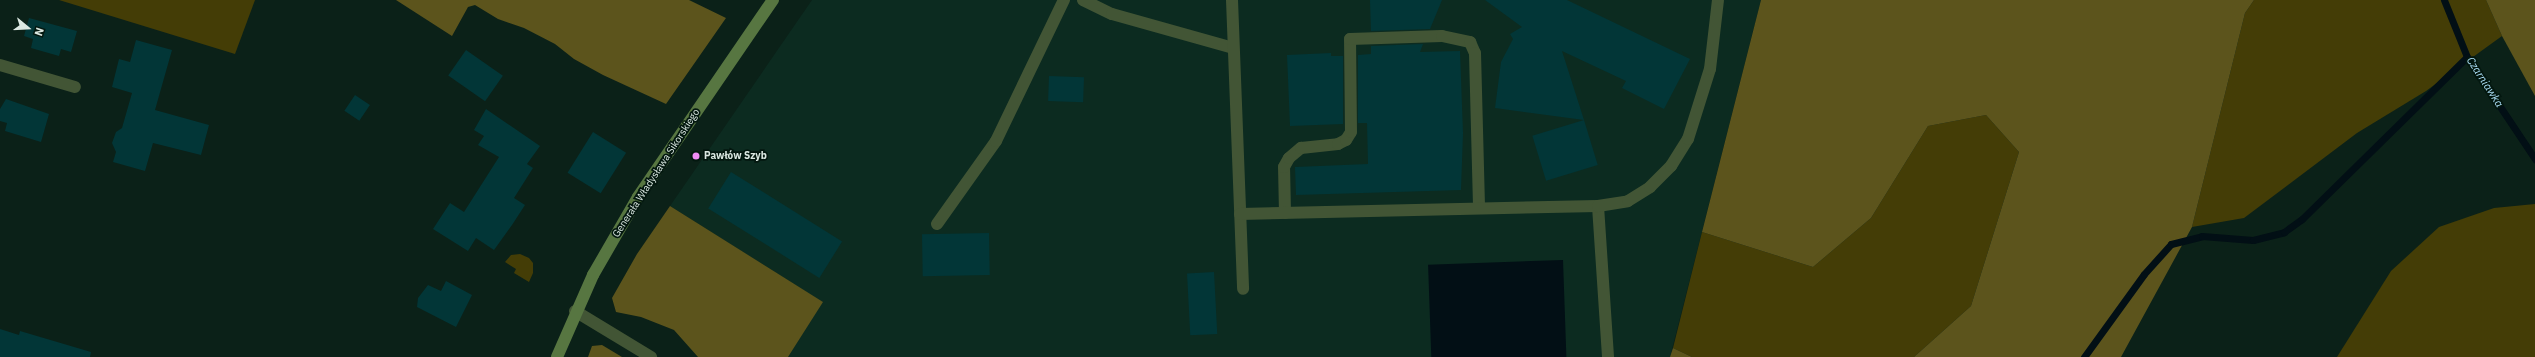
<!DOCTYPE html>
<meta charset="utf-8">
<style>
body{margin:0}
#map{position:relative;width:2535px;height:357px;overflow:hidden;background:#0b2118;font-family:"IBM Plex Sans",sans-serif}
div>[style]{position:absolute}
.built>*{inset:0;background:#0c2b20}
.green>*{inset:0;background:#443d06}
.forest>*{inset:0;background:#5c541c}
.water>*{inset:0;background:#020f15;transform-origin:0 0}
.stream>*{height:7px;margin:-3.5px;padding:0 3.5px;transform-origin:3.5px;border-radius:3.5px;background:#020f15}
.building>*{inset:0;background:#023637;transform-origin:0 0}
.lane>*{height:12px;margin:-6px;padding:0 6px;transform-origin:6px;border-radius:6px;background:#425535}
.secondary>*{height:12px;margin:-6px;padding:0 6px;transform-origin:6px;border-radius:6px;background:#577641}
.dots>*{width:11px;height:11px;translate:-50% -50%;box-sizing:border-box;border:2px solid #03170f;border-radius:50%}
span{translate:-50% -50%;white-space:nowrap;text-align:center;line-height:1.15;-webkit-text-stroke:3.5px #03170f;paint-order:stroke}
.poi-label{font-size:10px;color:#dbe8e2;font-weight:700}
.left{translate:0 -50%;text-align:left}
.street-label{font-size:10px;color:#dbe8e2}
.water-label{font-size:11px;color:#abdef6;font-style:italic}
.north{position:absolute;left:8px;top:8px;width:40px;height:40px;-webkit-text-stroke:3px #03170f;paint-order:stroke;rotate:108deg;font-size:11px;font-weight:700;line-height:16px;text-align:center;color:#dbe8e2}
.north::after{content:'';display:block;margin:auto;width:14px;height:18px;background:#dbe8e2;clip-path:polygon(50% 0,100% 100%,50% 72%,0 100%)}
</style>
<div id="map">
<div class="built">
<div style="clip-path:polygon(812px 0,1761px 0,1670px 357px,788px 357px,822px 302px,670px 206px)"></div>
</div>
<div class="green">
<div style="clip-path:polygon(59px 0,255px 0,235px 54px)"></div>
<div style="clip-path:polygon(2254px 0,2486px 0,2502px 36px,2426px 91px,2357px 133px,2244px 218px,2192px 227px,2245px 13px)"></div>
<div style="clip-path:polygon(1986px 115px,2019px 152px,1971px 306px,1914px 357px,1692px 357px,1673px 348px,1702px 232px,1813px 267px,1871px 218px,1928px 126px)"></div>
<div style="clip-path:polygon(2535px 204px,2535px 357px,2337px 357px,2391px 271px,2439px 227px,2494px 208px)"></div>
<div style="clip-path:polygon(520px 254px,529px 258px,533px 263px,533px 273px,529px 282px,514px 273px,516px 269px,505px 262px,511px 255px)"></div>
</div>
<div class="forest">
<div style="clip-path:polygon(396px 0,689px 0,726px 18px,666px 104px,603px 75px,574px 59px,555px 44px,524px 28px,498px 19px,475px 5px,468px 7px,452px 36px)"></div>
<div style="clip-path:polygon(1761px 0,2254px 0,2245px 13px,2192px 227px,2121px 357px,1914px 357px,1971px 306px,2019px 152px,1986px 115px,1928px 126px,1871px 218px,1813px 267px,1702px 232px)"></div>
<div style="clip-path:polygon(2486px 0,2535px 0,2535px 96px,2502px 36px)"></div>
<div style="clip-path:polygon(670px 206px,823px 302px,788px 357px,698px 357px,674px 330px,641px 317px,616px 312px,612px 298px,637px 254px)"></div>
<div style="clip-path:polygon(602px 345px,622px 357px,588px 357px,592px 346px)"></div>
<div style="clip-path:polygon(1673px 348px,1692px 357px,1670px 357px)"></div>
</div>
<div class="water">
<div style="left:1563px;top:260px;width:97px;height:135px;rotate:88deg"></div>
</div>
<div class="stream">
<div style="left:2444px;top:0;width:61px;rotate:68deg"></div>
<div style="left:2467px;top:57px;width:123px;rotate:56.3deg"></div>
<div style="left:2084px;top:357px;width:102px;rotate:-54.1deg"></div>
<div style="left:2144px;top:274px;width:40px;rotate:-48deg"></div>
<div style="left:2171px;top:244px;width:32px;rotate:-14deg"></div>
<div style="left:2202px;top:236px;width:51px;rotate:4.5deg"></div>
<div style="left:2253px;top:240px;width:32px;rotate:-14deg"></div>
<div style="left:2284px;top:232px;width:22px;rotate:-36deg"></div>
<div style="left:2302px;top:219px;width:231px;rotate:-44.5deg"></div>
</div>
<div class="building">
<div style="clip-path:polygon(1370px 0,1442px 0,1430px 29px,1371px 31px)"></div>
<div style="clip-path:polygon(1485px 0,1567px 0,1690px 59px,1664px 109px,1622px 88px,1626px 81px,1562px 51px,1584px 120px,1495px 108px,1501px 62px,1513px 39px,1510px 34px,1522px 27px)"></div>
<div style="clip-path:polygon(29px 18px,77px 31px,71px 52px,61px 49px,59px 56px,31px 48px,33px 39px,24px 36px)"></div>
<div style="clip-path:polygon(136px 40px,172px 50px,155px 110px,209px 125px,201px 155px,153px 143px,145px 171px,113px 162px,116px 152px,112px 143px,116px 132px,122px 128px,132px 93px,112px 87px,119px 59px,130px 62px)"></div>
<div style="clip-path:polygon(1423px 44px,1420px 52px,1460px 51px,1463px 133px,1461px 190px,1296px 195px,1295px 167px,1368px 164px,1367px 123px,1358px 123px,1358px 55px,1371px 54px,1371px 46px)"></div>
<div style="left:466px;top:50px;width:45px;height:31px;rotate:35deg"></div>
<div style="clip-path:polygon(1331px 53px,1331px 56px,1343px 56px,1343px 124px,1290px 126px,1287px 55px)"></div>
<div style="left:1049px;top:76px;width:35px;height:25px;rotate:2deg"></div>
<div style="left:355px;top:95px;width:18px;height:19px;rotate:34deg"></div>
<div style="clip-path:polygon(6px 99px,49px 114px,41px 142px,5px 131px,7px 123px,0 121px,0 109px)"></div>
<div style="clip-path:polygon(486px 109px,540px 146px,527px 164px,533px 168px,514px 198px,525px 205px,512px 225px,494px 250px,476px 238px,468px 251px,433px 229px,450px 203px,464px 212px,499px 157px,478px 145px,484px 136px,474px 130px)"></div>
<div style="left:1584px;top:120px;width:47px;height:54px;rotate:73deg"></div>
<div style="left:593px;top:132px;width:39px;height:48px;rotate:32deg"></div>
<div style="left:731px;top:172px;width:131px;height:43px;rotate:32deg"></div>
<div style="left:989px;top:233px;width:42px;height:67px;rotate:89deg"></div>
<div style="left:1214px;top:272px;width:62px;height:27px;rotate:87deg"></div>
<div style="clip-path:polygon(446px 281px,472px 295px,456px 327px,417px 307px,418px 298px,428px 285px,441px 291px)"></div>
<div style="clip-path:polygon(0 329px,19px 335px,20px 331px,91px 352px,90px 357px,0 357px)"></div>
</div>
<div class="lane">
<div style="left:1083px;top:0;width:32px;rotate:26deg"></div>
<div style="left:1112px;top:14px;width:126px;rotate:15.7deg"></div>
<div style="left:1232px;top:0;width:289px;rotate:87.8deg"></div>
<div style="left:0;top:65px;width:78px;rotate:16.3deg"></div>
<div style="left:1598px;top:206px;width:151px;rotate:86.2deg"></div>
<div style="left:1285px;top:213px;width:46px;rotate:-91.2deg"></div>
<div style="left:1284px;top:167px;width:10px;rotate:-61deg"></div>
<div style="left:1289px;top:158px;width:16px;rotate:-40deg"></div>
<div style="left:1301px;top:148px;width:37px;rotate:-6deg"></div>
<div style="left:1338px;top:144px;width:9px;rotate:-27deg"></div>
<div style="left:1346px;top:140px;width:9px;rotate:-58deg"></div>
<div style="left:1351px;top:132px;width:93px;rotate:-90.6deg"></div>
<div style="left:1350px;top:39px;width:92px;rotate:-1.9deg"></div>
<div style="left:1442px;top:36px;width:29px;rotate:12deg"></div>
<div style="left:1470px;top:42px;width:12px;rotate:66deg"></div>
<div style="left:1475px;top:53px;width:155px;rotate:88.5deg"></div>
<div style="left:1240px;top:214px;width:358px;rotate:-1.3deg"></div>
<div style="left:1598px;top:206px;width:30px;rotate:-9deg"></div>
<div style="left:1628px;top:201px;width:26px;rotate:-32deg"></div>
<div style="left:1650px;top:187px;width:30px;rotate:-45deg"></div>
<div style="left:1671px;top:166px;width:32px;rotate:-58deg"></div>
<div style="left:1688px;top:139px;width:73px;rotate:-72.6deg"></div>
<div style="left:1710px;top:69px;width:69px;rotate:-83.4deg"></div>
<div style="left:937px;top:224px;width:102px;rotate:-54.6deg"></div>
<div style="left:996px;top:141px;width:157px;rotate:-64.3deg"></div>
<div style="left:575px;top:311px;width:89px;rotate:31.2deg"></div>
</div>
<div class="secondary">
<div style="left:557px;top:357px;width:90px;rotate:-66.3deg"></div>
<div style="left:593px;top:275px;width:90px;rotate:-60deg"></div>
<div style="left:638px;top:197px;width:239px;rotate:-55.6deg"></div>
</div>
<div class="dots">
<div style="left:696px;top:156px;background:#f08bf5"></div>
</div>
<div class="poi-label">
<span class="left" style="left:704px;top:156px">Pawłów Szyb</span>
</div>
<div class="street-label">
<span style="left:656px;top:173px;rotate:-57deg">Generała Władysława Sikorskiego</span>
</div>
<div class="water-label">
<span style="left:2485px;top:82px;rotate:57deg">Czarniawka</span>
</div>
<div class="north">N</div>
</div>
